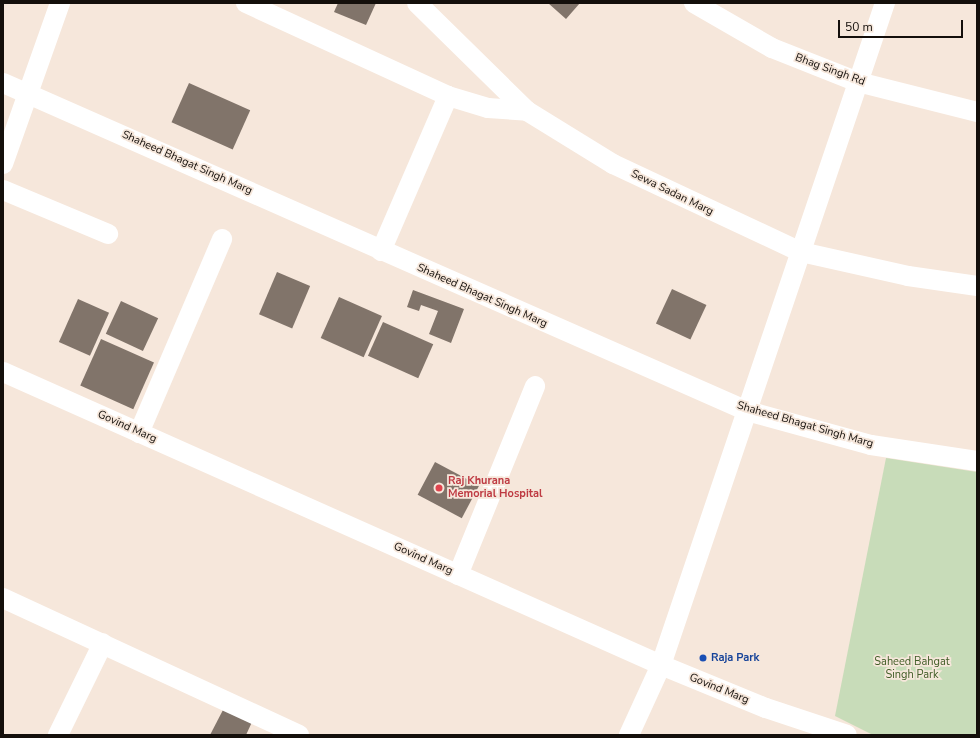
<!DOCTYPE html>
<style>
body{margin:0}
#map{position:relative;width:980px;height:738px;overflow:hidden;background:#f6e7db;font-family:"Nunito Sans",sans-serif}
div>[style]{position:absolute}
.green>*{inset:0;background:#c8dcb9}
.building>*{inset:0;background:#81746a;transform-origin:0 0}
.minor>*{height:20px;margin:-10px;padding:0 10px;transform-origin:10px;border-radius:10px;background:#fff}
.dots>*{width:11px;height:11px;translate:-50% -50%;box-sizing:border-box;border:2px solid #f6e7db;border-radius:50%}
span{translate:-50% -50%;white-space:nowrap;text-align:center;line-height:1.15;-webkit-text-stroke:3.5px #f6e7db;paint-order:stroke}
.street-label{font-size:11px;color:#140f0b}
.health-label{font-size:11px;color:#be3a42;font-weight:700}
.left{translate:0 -50%;text-align:left}
.transit-label{font-size:11px;color:#164399;font-weight:700}
.park-label{font-size:11px;color:#415d27}
.frame{position:absolute;inset:0;border:4px solid #140f0b;pointer-events:none}
.scale{position:absolute;left:838px;top:20px;width:125px;height:18px;box-sizing:border-box;border:2px solid #140f0b;border-top:0;padding-left:5px;font-size:12px;line-height:14px;white-space:nowrap;color:#140f0b;-webkit-text-stroke:3px #f6e7db;paint-order:stroke}
</style>
<div id="map">
<div class="green">
<div style="clip-path:polygon(886px 458px,977px 472px,977px 735px,873px 735px,835px 716px)"></div>
</div>
<div class="building">
<div style="clip-path:polygon(338px 3px,376px 3px,366px 25px,334px 12px)"></div>
<div style="clip-path:polygon(548px 3px,580px 3px,566px 19px)"></div>
<div style="left:189px;top:83px;width:67px;height:43px;rotate:24deg"></div>
<div style="left:277px;top:272px;width:36px;height:46px;rotate:23deg"></div>
<div style="left:672px;top:289px;width:38px;height:38px;rotate:25deg"></div>
<div style="clip-path:polygon(413px 290px,464px 309px,451px 343px,429px 334px,438px 311px,421px 305px,419px 311px,407px 307px)"></div>
<div style="left:339px;top:297px;width:47px;height:45px;rotate:24deg"></div>
<div style="left:78px;top:299px;width:34px;height:47px;rotate:24deg"></div>
<div style="left:121px;top:301px;width:41px;height:36px;rotate:25deg"></div>
<div style="left:383px;top:322px;width:55px;height:37px;rotate:24deg"></div>
<div style="left:101px;top:339px;width:58px;height:51px;rotate:24deg"></div>
<div style="left:435px;top:462px;width:50px;height:37px;rotate:28deg"></div>
<div style="clip-path:polygon(224px 708px,252px 722px,246px 735px,210px 735px)"></div>
</div>
<div class="minor">
<div style="left:246px;top:3px;width:222px;rotate:24.7deg"></div>
<div style="left:448px;top:96px;width:42px;rotate:16.7deg"></div>
<div style="left:488px;top:108px;width:39px;rotate:4deg"></div>
<div style="left:417px;top:3px;width:154px;rotate:44.5deg"></div>
<div style="left:527px;top:111px;width:101px;rotate:31.6deg"></div>
<div style="left:613px;top:164px;width:208px;rotate:25.1deg"></div>
<div style="left:801px;top:252px;width:110px;rotate:12.6deg"></div>
<div style="left:908px;top:276px;width:70px;rotate:8.2deg"></div>
<div style="left:694px;top:3px;width:90px;rotate:30deg"></div>
<div style="left:772px;top:48px;width:92px;rotate:21.6deg"></div>
<div style="left:858px;top:82px;width:123px;rotate:14.1deg"></div>
<div style="left:3px;top:83px;width:813px;rotate:23.79deg"></div>
<div style="left:747px;top:411px;width:129px;rotate:15.3deg"></div>
<div style="left:871px;top:445px;width:107px;rotate:8.6deg"></div>
<div style="left:3px;top:164px;width:171px;rotate:-70.5deg"></div>
<div style="left:3px;top:190px;width:114px;rotate:22.7deg"></div>
<div style="left:381px;top:251px;width:169px;rotate:-66.6deg"></div>
<div style="left:3px;top:372px;width:720px;rotate:24deg"></div>
<div style="left:661px;top:665px;width:113px;rotate:22.3deg"></div>
<div style="left:766px;top:708px;width:85px;rotate:18.4deg"></div>
<div style="left:139px;top:433px;width:211px;rotate:-66.8deg"></div>
<div style="left:458px;top:575px;width:204px;rotate:-67.8deg"></div>
<div style="left:3px;top:598px;width:326px;rotate:24.8deg"></div>
<div style="left:58px;top:735px;width:102px;rotate:-63.9deg"></div>
<div style="left:629px;top:735px;width:77px;rotate:-65.4deg"></div>
<div style="left:661px;top:665px;width:699px;rotate:-71.31deg"></div>
</div>
<div class="dots">
<div style="left:439px;top:488px;background:#e0444e"></div>
<div style="left:703px;top:658px;background:#1a4fb4"></div>
</div>
<div class="street-label">
<span style="left:830px;top:70px;rotate:20deg">Bhag Singh Rd</span>
<span style="left:187px;top:163px;rotate:24deg">Shaheed Bhagat Singh Marg</span>
<span style="left:672px;top:193px;rotate:26deg">Sewa Sadan Marg</span>
<span style="left:482px;top:296px;rotate:24deg">Shaheed Bhagat Singh Marg</span>
<span style="left:805px;top:425px;rotate:16deg">Shaheed Bhagat Singh Marg</span>
<span style="left:127px;top:427px;rotate:24deg">Govind Marg</span>
<span style="left:423px;top:559px;rotate:24deg">Govind Marg</span>
<span style="left:719px;top:689px;rotate:22deg">Govind Marg</span>
</div>
<div class="health-label">
<span class="left" style="left:448px;top:488px">Raj Khurana<br>Memorial Hospital</span>
</div>
<div class="transit-label">
<span class="left" style="left:711px;top:658px">Raja Park</span>
</div>
<div class="park-label">
<span style="left:912px;top:669px">Saheed Bahgat<br>Singh Park</span>
</div>
<div class="frame"></div>
<div class="scale">50 m</div>
</div>
